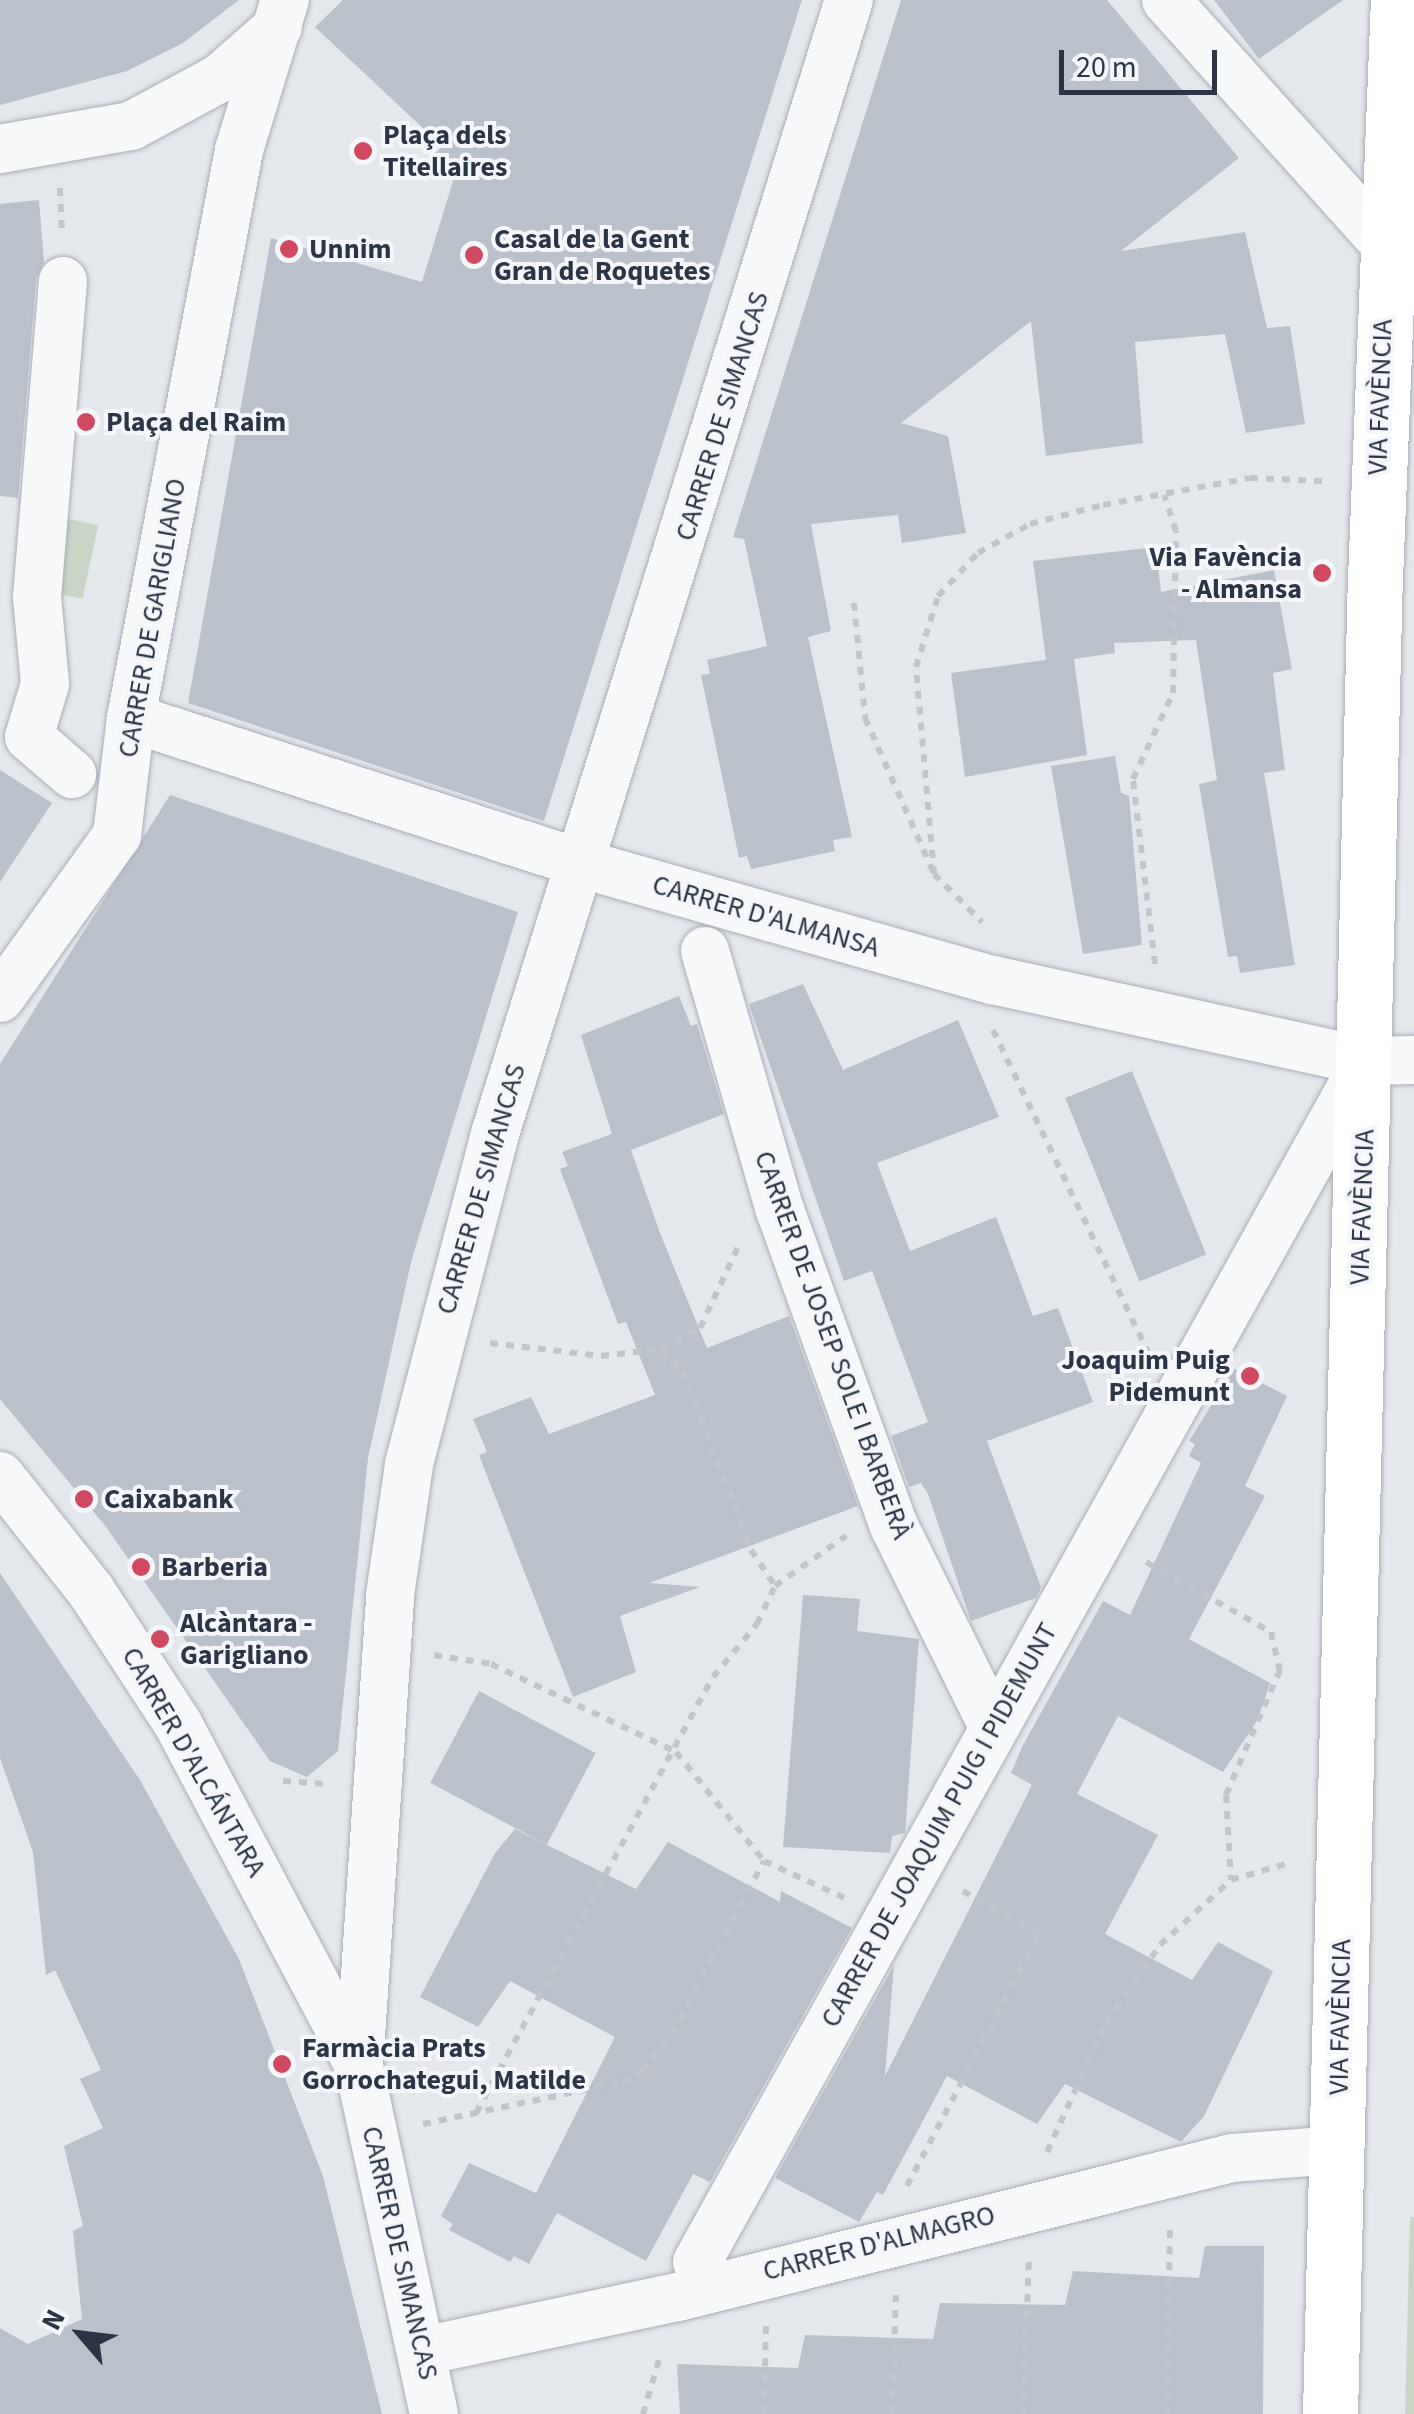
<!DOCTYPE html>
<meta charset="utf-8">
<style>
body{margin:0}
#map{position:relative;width:1414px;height:2414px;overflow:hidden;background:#e4e7ec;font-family:"Source Sans 3",sans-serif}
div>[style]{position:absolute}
.green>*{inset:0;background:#cad6c5;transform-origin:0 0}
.building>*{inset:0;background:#bbc1ca;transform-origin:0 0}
.path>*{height:6px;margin-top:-3px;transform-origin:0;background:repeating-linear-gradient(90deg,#c2c5cb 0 8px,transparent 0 16px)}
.roads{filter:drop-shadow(0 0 2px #a9aeb7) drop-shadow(0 0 2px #a9aeb7)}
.street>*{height:48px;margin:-24px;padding:0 24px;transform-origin:24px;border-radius:24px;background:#f7f8fa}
.secondary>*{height:55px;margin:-27.5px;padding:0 27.5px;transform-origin:27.5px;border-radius:27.5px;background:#fff}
.dots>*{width:28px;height:28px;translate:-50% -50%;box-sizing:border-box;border:5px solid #f4f6f9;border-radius:50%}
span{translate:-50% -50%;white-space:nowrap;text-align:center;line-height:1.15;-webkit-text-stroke:8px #f4f6f9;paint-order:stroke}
.poi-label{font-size:28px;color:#2b3545;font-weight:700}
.left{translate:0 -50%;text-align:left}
.right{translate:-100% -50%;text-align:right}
.street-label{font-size:28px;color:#2b3545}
.north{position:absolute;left:30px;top:2284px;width:100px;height:100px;-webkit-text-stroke:8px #f4f6f9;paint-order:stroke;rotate:298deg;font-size:28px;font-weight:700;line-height:40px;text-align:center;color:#2b3545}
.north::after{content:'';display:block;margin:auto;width:35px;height:45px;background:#2b3545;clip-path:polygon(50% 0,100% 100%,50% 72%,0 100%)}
.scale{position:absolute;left:1059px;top:50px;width:158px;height:45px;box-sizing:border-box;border:5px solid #2b3545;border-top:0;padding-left:12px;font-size:30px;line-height:35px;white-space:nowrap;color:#2b3545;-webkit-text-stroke:8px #f4f6f9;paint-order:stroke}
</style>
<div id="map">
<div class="green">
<div style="left:59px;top:517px;width:40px;height:75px;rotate:12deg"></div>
<div style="clip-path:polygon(1410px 2217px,1414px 2217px,1414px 2414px,1405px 2414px)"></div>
</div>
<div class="building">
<div style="clip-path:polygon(0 0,239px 0,183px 43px,127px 71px,0 105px)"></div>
<div style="clip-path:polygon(343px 0,802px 0,544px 821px,188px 703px,271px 238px,422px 282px,454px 178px,433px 156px,442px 146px,315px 27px)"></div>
<div style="clip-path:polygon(901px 0,1107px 0,1239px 158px,1121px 251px,1245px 232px,1267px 328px,1290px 326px,1305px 424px,1246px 433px,1225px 334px,1135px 342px,1143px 443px,1046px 456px,1031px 321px,901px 423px,948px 436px,966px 533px,902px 543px,898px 515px,811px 524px,831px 631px,808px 637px,852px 837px,833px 840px,835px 851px,751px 869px,747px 856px,739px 858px,701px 675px,710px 674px,707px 660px,767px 646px,744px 539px,733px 537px)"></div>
<div style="clip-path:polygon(1214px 0,1343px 0,1259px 59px)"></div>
<div style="clip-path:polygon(39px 200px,44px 262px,36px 279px,18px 498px,0 496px,0 204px)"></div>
<div style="clip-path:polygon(1156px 547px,1161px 592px,1274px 570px,1292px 669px,1273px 673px,1285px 770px,1264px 773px,1295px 965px,1240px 973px,1237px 956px,1228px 957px,1199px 784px,1217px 780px,1196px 640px,1114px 643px,1115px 653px,1074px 659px,1087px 755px,965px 777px,951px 673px,1046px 660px,1033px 561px)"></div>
<div style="clip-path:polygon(1115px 756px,1121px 793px,1129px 796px,1142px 945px,1083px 954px,1051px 766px)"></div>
<div style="clip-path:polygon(0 770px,52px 803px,0 882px)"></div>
<div style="clip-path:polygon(170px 795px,518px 912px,411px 1262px,368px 1458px,338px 1751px,307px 1777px,270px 1761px,106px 1527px,0 1399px,0 1064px)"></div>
<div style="clip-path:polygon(803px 984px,843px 1070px,958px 1020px,999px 1117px,877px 1163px,910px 1251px,996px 1217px,1033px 1316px,1058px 1308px,1093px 1402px,987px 1441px,1041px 1587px,1036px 1598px,971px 1621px,928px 1494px,921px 1483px,909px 1487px,891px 1436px,928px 1422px,872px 1271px,844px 1281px,749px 1004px)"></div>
<div style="clip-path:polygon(679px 996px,691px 1026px,697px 1024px,724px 1114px,631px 1150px,660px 1233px,707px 1348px,789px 1316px,858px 1506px,649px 1583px,700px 1587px,620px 1616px,636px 1672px,573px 1697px,479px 1455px,487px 1452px,473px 1419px,531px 1397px,549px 1434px,655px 1395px,626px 1322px,618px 1324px,560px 1169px,568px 1166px,562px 1152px,612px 1134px,581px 1035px)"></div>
<div style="left:1132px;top:1071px;width:198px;height:72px;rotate:68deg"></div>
<div style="clip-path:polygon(1234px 1369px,1287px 1396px,1245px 1486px,1265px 1496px,1189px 1639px,1270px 1683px,1257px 1721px,1223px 1772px,1118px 1716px,1077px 1794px,1158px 1835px,1105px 1934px,1192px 1980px,1218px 1942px,1273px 1971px,1258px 2004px,1204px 2116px,1181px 2142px,1065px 2084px,1037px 2124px,947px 2076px,883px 2195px,877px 2192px,859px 2222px,775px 2178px,894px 1965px,885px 2076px,1032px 1785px,1011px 1773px,1023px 1745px,1103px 1601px,1130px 1615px,1201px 1463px,1189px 1456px,1195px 1444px,1189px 1441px)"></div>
<div style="clip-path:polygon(0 1573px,140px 1780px,239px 1959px,323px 2176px,382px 2414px,0 2414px,0 2328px,28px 2344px,82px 2319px,73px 2231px,83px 2226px,64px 2146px,103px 2128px,80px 2079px,101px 2070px,55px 1970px,46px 1975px,33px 1852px,0 1758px)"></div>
<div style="clip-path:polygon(803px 1595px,860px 1599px,857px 1631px,919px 1639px,905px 1833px,892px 1836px,890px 1853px,783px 1847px)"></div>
<div style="left:479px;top:1691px;width:132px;height:104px;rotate:28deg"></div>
<div style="clip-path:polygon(515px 1829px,636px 1889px,668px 1842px,780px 1902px,781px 1891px,852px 1928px,710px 2182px,693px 2174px,646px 2261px,557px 2213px,529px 2264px,514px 2256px,510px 2262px,449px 2230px,453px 2224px,441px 2216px,469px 2163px,536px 2193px,615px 2037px,510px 1981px,478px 2027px,420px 1997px,495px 1853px)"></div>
<div style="clip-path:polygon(1205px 2246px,1264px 2246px,1263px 2414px,680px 2414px,677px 2364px,798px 2368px,805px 2335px,933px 2339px,940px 2303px,1065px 2305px,1073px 2271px,1199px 2278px)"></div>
</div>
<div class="path">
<div style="left:60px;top:188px;width:47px;rotate:87.6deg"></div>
<div style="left:854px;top:603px;width:116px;rotate:84.5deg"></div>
<div style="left:865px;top:718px;width:171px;rotate:66.1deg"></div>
<div style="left:934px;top:874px;width:68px;rotate:45deg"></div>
<div style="left:934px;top:874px;width:208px;rotate:-95deg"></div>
<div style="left:916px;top:667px;width:74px;rotate:-72.8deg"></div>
<div style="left:938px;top:596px;width:59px;rotate:-47.1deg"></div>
<div style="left:978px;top:553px;width:60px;rotate:-29.1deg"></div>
<div style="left:1030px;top:524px;width:75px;rotate:-14.6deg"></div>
<div style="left:1103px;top:505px;width:149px;rotate:-10.4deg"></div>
<div style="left:1250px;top:478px;width:73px;rotate:2.4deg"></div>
<div style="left:1155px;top:964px;width:186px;rotate:-96.8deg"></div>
<div style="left:1133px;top:779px;width:95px;rotate:-65.1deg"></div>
<div style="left:1173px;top:693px;width:162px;rotate:-88.9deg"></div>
<div style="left:1176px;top:531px;width:38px;rotate:-108deg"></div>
<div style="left:993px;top:1030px;width:357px;rotate:64.3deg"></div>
<div style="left:490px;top:1343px;width:112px;rotate:6.7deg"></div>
<div style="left:601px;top:1356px;width:60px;rotate:-6.7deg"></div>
<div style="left:661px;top:1349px;width:31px;rotate:45deg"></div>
<div style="left:683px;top:1371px;width:191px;rotate:69.2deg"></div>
<div style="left:751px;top:1550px;width:43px;rotate:56.3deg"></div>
<div style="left:661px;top:1349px;width:44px;rotate:-28.3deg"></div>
<div style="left:700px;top:1328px;width:89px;rotate:-64.9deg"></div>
<div style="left:1146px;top:1562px;width:143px;rotate:29.2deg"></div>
<div style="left:1271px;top:1632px;width:39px;rotate:77deg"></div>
<div style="left:1280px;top:1670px;width:136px;rotate:113.4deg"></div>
<div style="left:1226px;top:1795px;width:85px;rotate:86.6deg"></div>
<div style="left:434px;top:1655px;width:58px;rotate:9deg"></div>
<div style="left:491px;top:1664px;width:205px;rotate:25.4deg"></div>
<div style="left:676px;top:1752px;width:140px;rotate:51.1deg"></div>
<div style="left:764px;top:1861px;width:89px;rotate:24.6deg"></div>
<div style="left:283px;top:1781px;width:43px;rotate:4deg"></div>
<div style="left:476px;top:2113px;width:496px;rotate:-61.5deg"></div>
<div style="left:713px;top:1677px;width:69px;rotate:-50.3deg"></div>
<div style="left:757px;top:1624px;width:42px;rotate:-64.7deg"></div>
<div style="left:775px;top:1586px;width:87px;rotate:-35.2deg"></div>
<div style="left:423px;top:2124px;width:203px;rotate:-11.9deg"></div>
<div style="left:622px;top:2082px;width:23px;rotate:-29deg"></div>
<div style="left:642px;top:2071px;width:48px;rotate:-51deg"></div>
<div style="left:672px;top:2034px;width:196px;rotate:-62deg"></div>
<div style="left:1047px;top:2152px;width:142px;rotate:-65.4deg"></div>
<div style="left:1106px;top:2023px;width:95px;rotate:-55.3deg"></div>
<div style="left:1160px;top:1945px;width:96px;rotate:-42.5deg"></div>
<div style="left:1231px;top:1880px;width:64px;rotate:-16.4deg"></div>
<div style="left:907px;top:2186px;width:284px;rotate:-62.3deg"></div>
<div style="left:1039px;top:1935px;width:90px;rotate:-150deg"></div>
<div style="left:643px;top:2414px;width:64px;rotate:-73.6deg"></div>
<div style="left:764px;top:2414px;width:89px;rotate:-88.7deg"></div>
<div style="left:892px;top:2414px;width:119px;rotate:-88.1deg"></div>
<div style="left:1023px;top:2414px;width:154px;rotate:-87.8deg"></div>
<div style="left:1167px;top:2414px;width:188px;rotate:-89.1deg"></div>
</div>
<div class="roads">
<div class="street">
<div style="left:1166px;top:0;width:328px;rotate:48.1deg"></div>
<div style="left:0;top:149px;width:133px;rotate:-10deg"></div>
<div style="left:131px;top:126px;width:101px;rotate:-28.3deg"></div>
<div style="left:220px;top:78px;width:77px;rotate:-41.3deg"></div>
<div style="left:63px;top:281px;width:317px;rotate:94.7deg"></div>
<div style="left:37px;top:597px;width:87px;rotate:84.7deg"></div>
<div style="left:45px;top:684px;width:55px;rotate:106.8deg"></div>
<div style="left:29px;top:737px;width:57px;rotate:40.7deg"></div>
<div style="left:131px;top:718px;width:474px;rotate:17.9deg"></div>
<div style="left:582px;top:864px;width:427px;rotate:15.8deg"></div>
<div style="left:993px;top:980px;width:382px;rotate:12.3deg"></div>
<div style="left:1366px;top:1061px;width:48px;rotate:-1.2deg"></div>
<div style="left:705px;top:951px;width:270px;rotate:73.9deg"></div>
<div style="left:780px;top:1210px;width:336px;rotate:70.2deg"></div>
<div style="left:894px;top:1526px;width:223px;rotate:63.7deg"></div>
<div style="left:0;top:998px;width:201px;rotate:-54.3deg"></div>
<div style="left:117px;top:835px;width:118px;rotate:-83.2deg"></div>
<div style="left:131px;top:718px;width:578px;rotate:-79.23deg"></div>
<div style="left:239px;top:150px;width:157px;rotate:-73deg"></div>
<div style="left:0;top:1476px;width:147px;rotate:51.6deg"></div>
<div style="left:91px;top:1591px;width:159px;rotate:56.8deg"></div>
<div style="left:178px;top:1724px;width:387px;rotate:62.1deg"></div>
<div style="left:697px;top:2262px;width:1375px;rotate:-60.88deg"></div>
<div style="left:423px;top:2351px;width:261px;rotate:-12deg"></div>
<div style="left:678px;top:2297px;width:571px;rotate:-14.08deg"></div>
<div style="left:1232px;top:2158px;width:105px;rotate:-4.4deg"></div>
<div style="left:434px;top:2414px;width:356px;rotate:-102.2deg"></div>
<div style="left:359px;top:2066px;width:472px;rotate:-86.2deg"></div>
<div style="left:390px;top:1595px;width:132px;rotate:-81.7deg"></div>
<div style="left:409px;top:1464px;width:338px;rotate:-75.4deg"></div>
<div style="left:494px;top:1137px;width:1191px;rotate:-72.66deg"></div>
</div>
<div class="secondary">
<div style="left:1330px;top:2414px;width:1836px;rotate:-88.6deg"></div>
<div style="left:1375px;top:579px;width:579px;rotate:-87.73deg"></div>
</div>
</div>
<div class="dots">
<div style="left:363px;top:151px;background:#d14961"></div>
<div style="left:289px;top:249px;background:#d14961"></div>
<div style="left:474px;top:255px;background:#d14961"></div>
<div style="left:86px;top:422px;background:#d14961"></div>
<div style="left:1322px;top:573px;background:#d14961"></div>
<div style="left:1250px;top:1376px;background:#d14961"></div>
<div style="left:84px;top:1499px;background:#d14961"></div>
<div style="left:141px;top:1567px;background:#d14961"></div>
<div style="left:160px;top:1639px;background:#d14961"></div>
<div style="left:282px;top:2064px;background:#d14961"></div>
</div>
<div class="poi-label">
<span class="left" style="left:383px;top:151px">Plaça dels<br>Titellaires</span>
<span class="left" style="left:494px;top:255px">Casal de la Gent<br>Gran de Roquetes</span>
<span class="left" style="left:309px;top:249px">Unnim</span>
<span class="left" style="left:106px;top:422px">Plaça del Raim</span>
<span class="right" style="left:1302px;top:573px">Via Favència<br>- Almansa</span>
<span class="right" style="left:1230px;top:1376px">Joaquim Puig<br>Pidemunt</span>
<span class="left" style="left:104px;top:1499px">Caixabank</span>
<span class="left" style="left:161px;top:1567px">Barberia</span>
<span class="left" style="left:180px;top:1639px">Alcàntara -<br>Garigliano</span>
<span class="left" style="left:302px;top:2064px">Farmàcia Prats<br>Gorrochategui, Matilde</span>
</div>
<div class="street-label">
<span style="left:1380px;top:397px;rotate:-88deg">VIA FAVÈNCIA</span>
<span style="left:722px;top:416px;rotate:-73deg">CARRER DE SIMANCAS</span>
<span style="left:152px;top:618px;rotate:-80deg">CARRER DE GARIGLIANO</span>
<span style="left:766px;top:916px;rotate:16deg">CARRER D'ALMANSA</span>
<span style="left:481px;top:1189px;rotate:-74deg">CARRER DE SIMANCAS</span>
<span style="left:1362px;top:1207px;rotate:-88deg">VIA FAVÈNCIA</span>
<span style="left:833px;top:1345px;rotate:70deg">CARRER DE JOSEP SOLE I BARBERÀ</span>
<span style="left:194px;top:1762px;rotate:60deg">CARRER D'ALCÁNTARA</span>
<span style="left:939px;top:1825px;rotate:-61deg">CARRER DE JOAQUIM PUIG I PIDEMUNT</span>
<span style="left:1340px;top:2017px;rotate:-89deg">VIA FAVÈNCIA</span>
<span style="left:879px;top:2243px;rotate:-14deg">CARRER D'ALMAGRO</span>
<span style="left:400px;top:2253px;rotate:77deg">CARRER DE SIMANCAS</span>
</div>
<div class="north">N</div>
<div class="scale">20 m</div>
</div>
